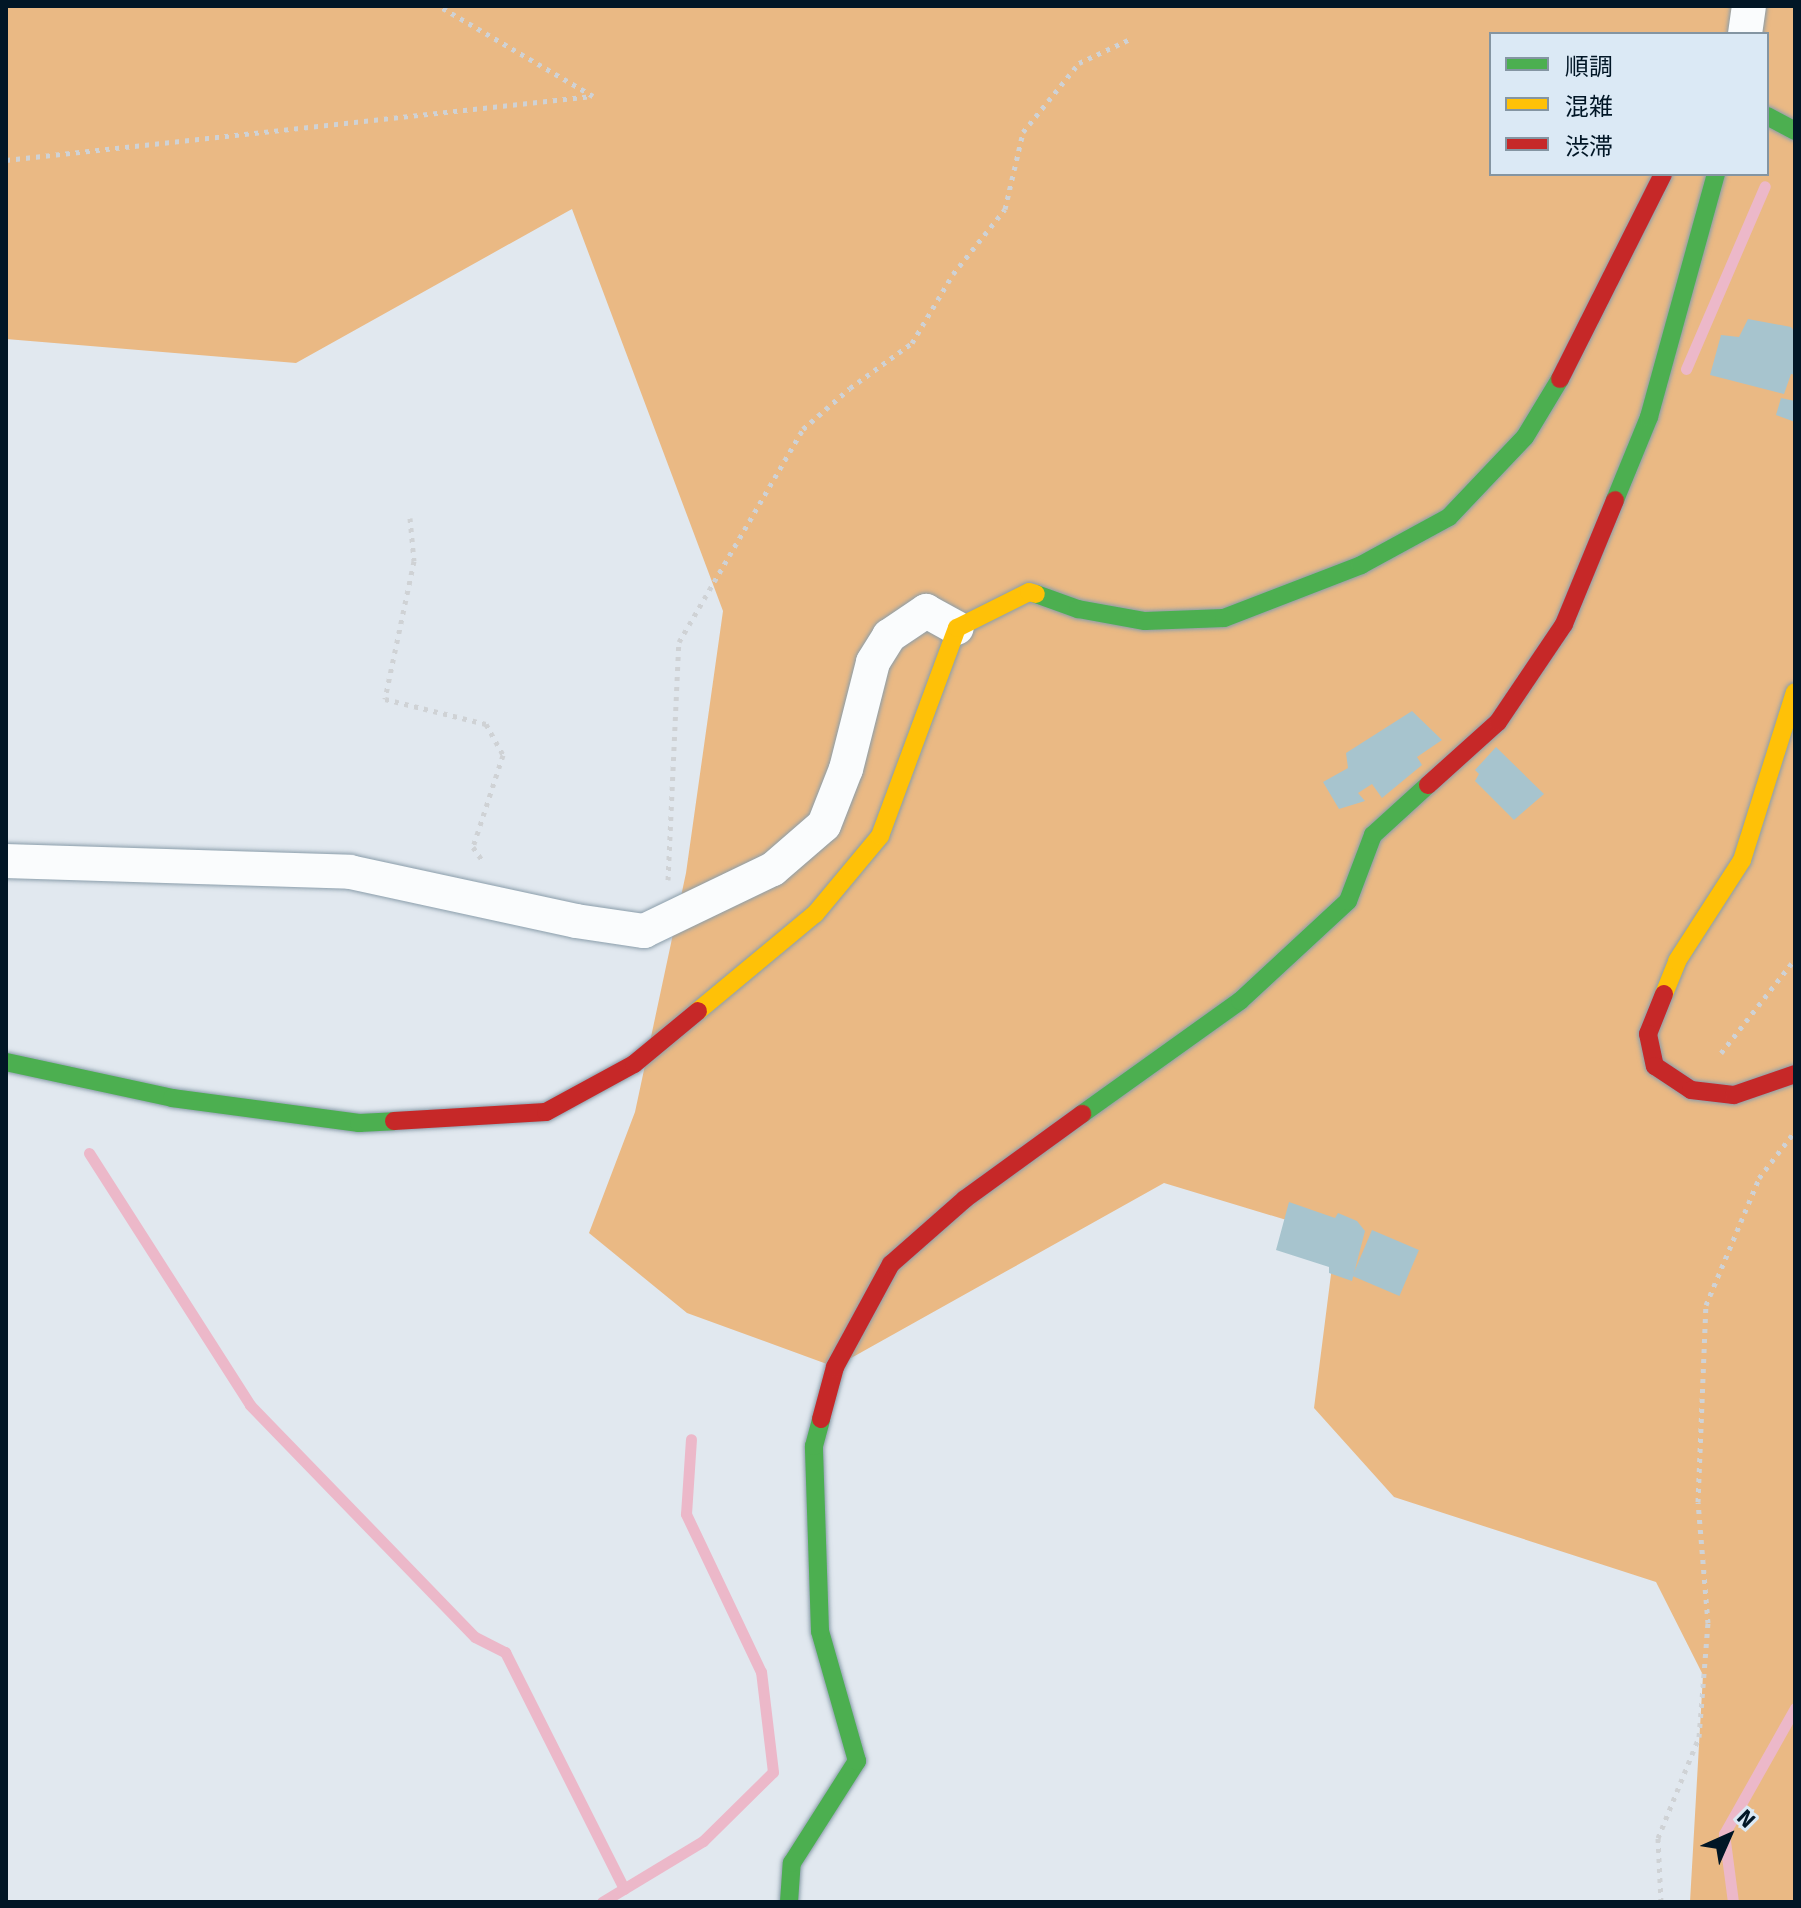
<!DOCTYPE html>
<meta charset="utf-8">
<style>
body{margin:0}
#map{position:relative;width:1801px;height:1908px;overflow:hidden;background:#e1e8ef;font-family:Signika,"Noto Sans JP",sans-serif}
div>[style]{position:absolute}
.forest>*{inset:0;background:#eab984}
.stream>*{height:11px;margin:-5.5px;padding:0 5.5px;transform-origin:5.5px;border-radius:5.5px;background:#ecb8c9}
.building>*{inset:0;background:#a7c4ce;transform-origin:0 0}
.path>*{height:5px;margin-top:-2.5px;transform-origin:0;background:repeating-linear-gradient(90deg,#cfd2d5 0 4px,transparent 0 10px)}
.roads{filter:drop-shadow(0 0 2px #8a9daa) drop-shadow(0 0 2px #8a9daa)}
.street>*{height:34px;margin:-17px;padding:0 17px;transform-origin:17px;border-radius:17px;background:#fafcfd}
.fast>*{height:18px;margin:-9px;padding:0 9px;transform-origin:9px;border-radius:9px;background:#4caf50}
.slow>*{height:18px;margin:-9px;padding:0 9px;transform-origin:9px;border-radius:9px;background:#ffc107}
.jam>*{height:18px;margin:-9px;padding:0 9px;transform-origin:9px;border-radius:9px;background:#c62828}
span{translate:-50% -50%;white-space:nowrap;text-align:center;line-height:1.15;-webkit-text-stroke:8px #dbe9f5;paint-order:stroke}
.frame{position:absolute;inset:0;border:8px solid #011626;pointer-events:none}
.legend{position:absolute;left:1489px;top:32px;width:280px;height:144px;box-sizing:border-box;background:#dbe9f5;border:2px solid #8495a2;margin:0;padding:10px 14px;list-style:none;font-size:24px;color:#011626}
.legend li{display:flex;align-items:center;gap:16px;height:40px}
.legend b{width:40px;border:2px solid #8495a2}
.north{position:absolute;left:1689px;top:1796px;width:80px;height:80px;-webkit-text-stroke:6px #dbe9f5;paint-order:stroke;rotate:45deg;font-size:22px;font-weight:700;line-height:32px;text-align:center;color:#011626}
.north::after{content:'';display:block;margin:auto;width:28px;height:36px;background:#011626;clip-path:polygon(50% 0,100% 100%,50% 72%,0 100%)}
</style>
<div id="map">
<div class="forest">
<div style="clip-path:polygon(evenodd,6px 6px,1795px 6px,1795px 1902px,1690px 1902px,1703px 1675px,1656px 1582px,1394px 1497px,1314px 1408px,1336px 1235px,1164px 1183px,835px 1367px,687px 1313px,589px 1233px,635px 1112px,686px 873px,723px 611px,572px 209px,296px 363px,6px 339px,6px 6px,1491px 34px,1767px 34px,1767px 174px,1491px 174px,1491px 34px)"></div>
</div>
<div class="stream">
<div style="left:1686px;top:369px;width:199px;rotate:-66.7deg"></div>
<div style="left:89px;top:1153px;width:299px;rotate:57.4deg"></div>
<div style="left:250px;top:1405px;width:323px;rotate:45.9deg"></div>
<div style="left:475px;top:1637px;width:34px;rotate:27deg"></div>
<div style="left:505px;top:1652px;width:265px;rotate:63.3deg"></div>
<div style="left:602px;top:1902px;width:118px;rotate:-31.1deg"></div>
<div style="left:703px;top:1841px;width:98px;rotate:-44.6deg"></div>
<div style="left:773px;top:1772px;width:101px;rotate:-96.8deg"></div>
<div style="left:761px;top:1672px;width:175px;rotate:-115.4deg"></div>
<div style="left:686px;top:1514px;width:75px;rotate:-86.2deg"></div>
<div style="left:1733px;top:1902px;width:69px;rotate:-97.5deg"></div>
<div style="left:1724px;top:1834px;width:145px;rotate:-60.6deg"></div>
</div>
<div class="building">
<div style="clip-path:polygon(1748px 319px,1791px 327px,1795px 332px,1795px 375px,1791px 374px,1784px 394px,1710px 375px,1721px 335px,1739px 337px)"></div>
<div style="clip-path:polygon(1781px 398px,1795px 401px,1795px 422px,1776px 415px)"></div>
<div style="clip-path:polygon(1412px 711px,1442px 740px,1417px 757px,1422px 765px,1382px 798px,1372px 784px,1358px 793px,1365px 801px,1339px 809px,1323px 782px,1348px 768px,1346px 753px)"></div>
<div style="clip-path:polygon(1496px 747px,1544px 794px,1514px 820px,1475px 781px,1479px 774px,1475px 770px)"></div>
<div style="clip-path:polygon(1289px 1202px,1335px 1218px,1338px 1213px,1357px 1221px,1365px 1231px,1352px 1281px,1329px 1273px,1329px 1267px,1276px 1250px)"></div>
<div style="left:1372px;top:1230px;width:51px;height:50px;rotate:23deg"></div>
</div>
<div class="path">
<div style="left:6px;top:160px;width:590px;rotate:-6.22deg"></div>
<div style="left:593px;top:96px;width:178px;rotate:-149.7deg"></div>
<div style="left:410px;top:518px;width:43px;rotate:84.7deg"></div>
<div style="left:414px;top:561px;width:141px;rotate:101.9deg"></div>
<div style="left:385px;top:699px;width:104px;rotate:13.9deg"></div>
<div style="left:486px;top:724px;width:35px;rotate:61deg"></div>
<div style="left:503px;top:755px;width:97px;rotate:108.1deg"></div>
<div style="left:473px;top:847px;width:19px;rotate:55deg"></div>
<div style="left:668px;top:880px;width:238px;rotate:-87.4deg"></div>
<div style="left:679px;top:642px;width:246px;rotate:-59.8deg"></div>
<div style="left:803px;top:429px;width:62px;rotate:-41.1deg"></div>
<div style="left:850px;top:388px;width:77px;rotate:-36deg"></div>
<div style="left:912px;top:343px;width:80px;rotate:-59.3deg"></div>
<div style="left:953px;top:274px;width:83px;rotate:-51.3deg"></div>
<div style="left:1005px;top:209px;width:79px;rotate:-76.8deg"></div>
<div style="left:1023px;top:132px;width:89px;rotate:-50.9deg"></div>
<div style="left:1079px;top:63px;width:56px;rotate:-25.2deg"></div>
<div style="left:1721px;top:1053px;width:120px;rotate:-51.8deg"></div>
<div style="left:1661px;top:1902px;width:64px;rotate:-92.7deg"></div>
<div style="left:1658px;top:1838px;width:109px;rotate:-67.9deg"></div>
<div style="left:1699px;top:1737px;width:114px;rotate:-85.5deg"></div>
<div style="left:1708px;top:1623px;width:121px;rotate:-94.7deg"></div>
<div style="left:1698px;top:1502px;width:197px;rotate:-87.7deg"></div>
<div style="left:1706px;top:1305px;width:138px;rotate:-67.3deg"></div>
<div style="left:1759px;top:1178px;width:59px;rotate:-52.5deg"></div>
</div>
<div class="roads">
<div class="street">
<div style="left:1745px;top:34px;width:28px;rotate:-82deg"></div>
<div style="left:6px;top:861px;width:344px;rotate:1.8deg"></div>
<div style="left:350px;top:872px;width:231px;rotate:12.2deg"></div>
<div style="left:576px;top:921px;width:69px;rotate:8.4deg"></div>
<div style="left:644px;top:931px;width:143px;rotate:-25.7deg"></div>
<div style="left:773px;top:869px;width:67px;rotate:-40.8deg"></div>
<div style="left:824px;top:825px;width:60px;rotate:-68.6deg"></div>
<div style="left:846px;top:769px;width:110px;rotate:-75.8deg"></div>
<div style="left:873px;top:662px;width:31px;rotate:-58deg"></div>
<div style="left:889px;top:636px;width:45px;rotate:-34deg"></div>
<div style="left:926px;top:611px;width:35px;rotate:29deg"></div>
</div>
<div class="fast">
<div style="left:1767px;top:116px;width:32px;rotate:28deg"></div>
<div style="left:1615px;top:500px;width:90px;rotate:-67.7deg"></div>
<div style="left:1649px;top:417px;width:252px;rotate:-74.6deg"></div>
<div style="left:1036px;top:594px;width:45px;rotate:19.7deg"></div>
<div style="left:1078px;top:609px;width:68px;rotate:10.2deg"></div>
<div style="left:1145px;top:621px;width:79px;rotate:-2.2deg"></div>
<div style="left:1224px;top:618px;width:147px;rotate:-21.1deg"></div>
<div style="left:1361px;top:565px;width:100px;rotate:-28.6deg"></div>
<div style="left:1449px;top:517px;width:110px;rotate:-46.5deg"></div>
<div style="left:1525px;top:437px;width:68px;rotate:-58.9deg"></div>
<div style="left:6px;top:1062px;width:170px;rotate:12.2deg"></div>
<div style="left:172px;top:1098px;width:189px;rotate:7.6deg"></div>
<div style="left:359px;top:1123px;width:35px;rotate:-3deg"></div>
<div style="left:1082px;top:1114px;width:194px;rotate:-35.6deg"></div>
<div style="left:1240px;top:1001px;width:147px;rotate:-42.8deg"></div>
<div style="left:1348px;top:901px;width:71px;rotate:-69.3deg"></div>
<div style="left:1373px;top:835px;width:74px;rotate:-42.3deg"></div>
<div style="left:789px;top:1902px;width:39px;rotate:-86deg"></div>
<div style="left:792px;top:1863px;width:121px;rotate:-57.5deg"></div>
<div style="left:857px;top:1761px;width:135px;rotate:-105.9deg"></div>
<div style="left:820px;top:1631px;width:185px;rotate:-91.9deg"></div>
<div style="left:814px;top:1446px;width:28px;rotate:-75deg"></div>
</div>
<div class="slow">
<div style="left:1664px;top:994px;width:35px;rotate:-68deg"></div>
<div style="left:1677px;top:961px;width:120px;rotate:-57.2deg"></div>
<div style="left:1742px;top:860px;width:176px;rotate:-72.5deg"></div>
<div style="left:698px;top:1011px;width:152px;rotate:-39.7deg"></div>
<div style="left:815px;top:914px;width:102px;rotate:-50.2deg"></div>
<div style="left:880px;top:836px;width:222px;rotate:-69.7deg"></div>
<div style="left:957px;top:628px;width:80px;rotate:-26.6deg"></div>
<div style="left:1029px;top:592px;width:7px;rotate:16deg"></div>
</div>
<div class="jam">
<div style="left:1560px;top:379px;width:229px;rotate:-63.3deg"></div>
<div style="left:1428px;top:785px;width:94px;rotate:-42deg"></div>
<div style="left:1498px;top:722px;width:118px;rotate:-56deg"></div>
<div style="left:1564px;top:624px;width:134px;rotate:-67.6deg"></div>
<div style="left:1664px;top:994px;width:43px;rotate:111.8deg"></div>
<div style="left:1648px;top:1034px;width:33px;rotate:78deg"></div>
<div style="left:1655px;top:1066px;width:43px;rotate:33.7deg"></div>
<div style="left:1691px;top:1090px;width:43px;rotate:6.6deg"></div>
<div style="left:1734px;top:1095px;width:65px;rotate:-19deg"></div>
<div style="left:394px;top:1121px;width:152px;rotate:-3.4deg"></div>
<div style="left:546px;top:1112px;width:100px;rotate:-28.6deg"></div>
<div style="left:634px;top:1064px;width:83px;rotate:-39.6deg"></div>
<div style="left:821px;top:1419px;width:54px;rotate:-74.9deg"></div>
<div style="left:835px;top:1367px;width:117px;rotate:-61.5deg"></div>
<div style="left:891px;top:1264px;width:98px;rotate:-41.3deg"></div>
<div style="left:965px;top:1199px;width:145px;rotate:-36deg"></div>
</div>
</div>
<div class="frame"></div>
<ul class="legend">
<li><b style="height:10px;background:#4caf50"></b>順調</li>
<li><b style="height:10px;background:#ffc107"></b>混雑</li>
<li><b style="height:10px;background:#c62828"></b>渋滞</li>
</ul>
<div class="north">N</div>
</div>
